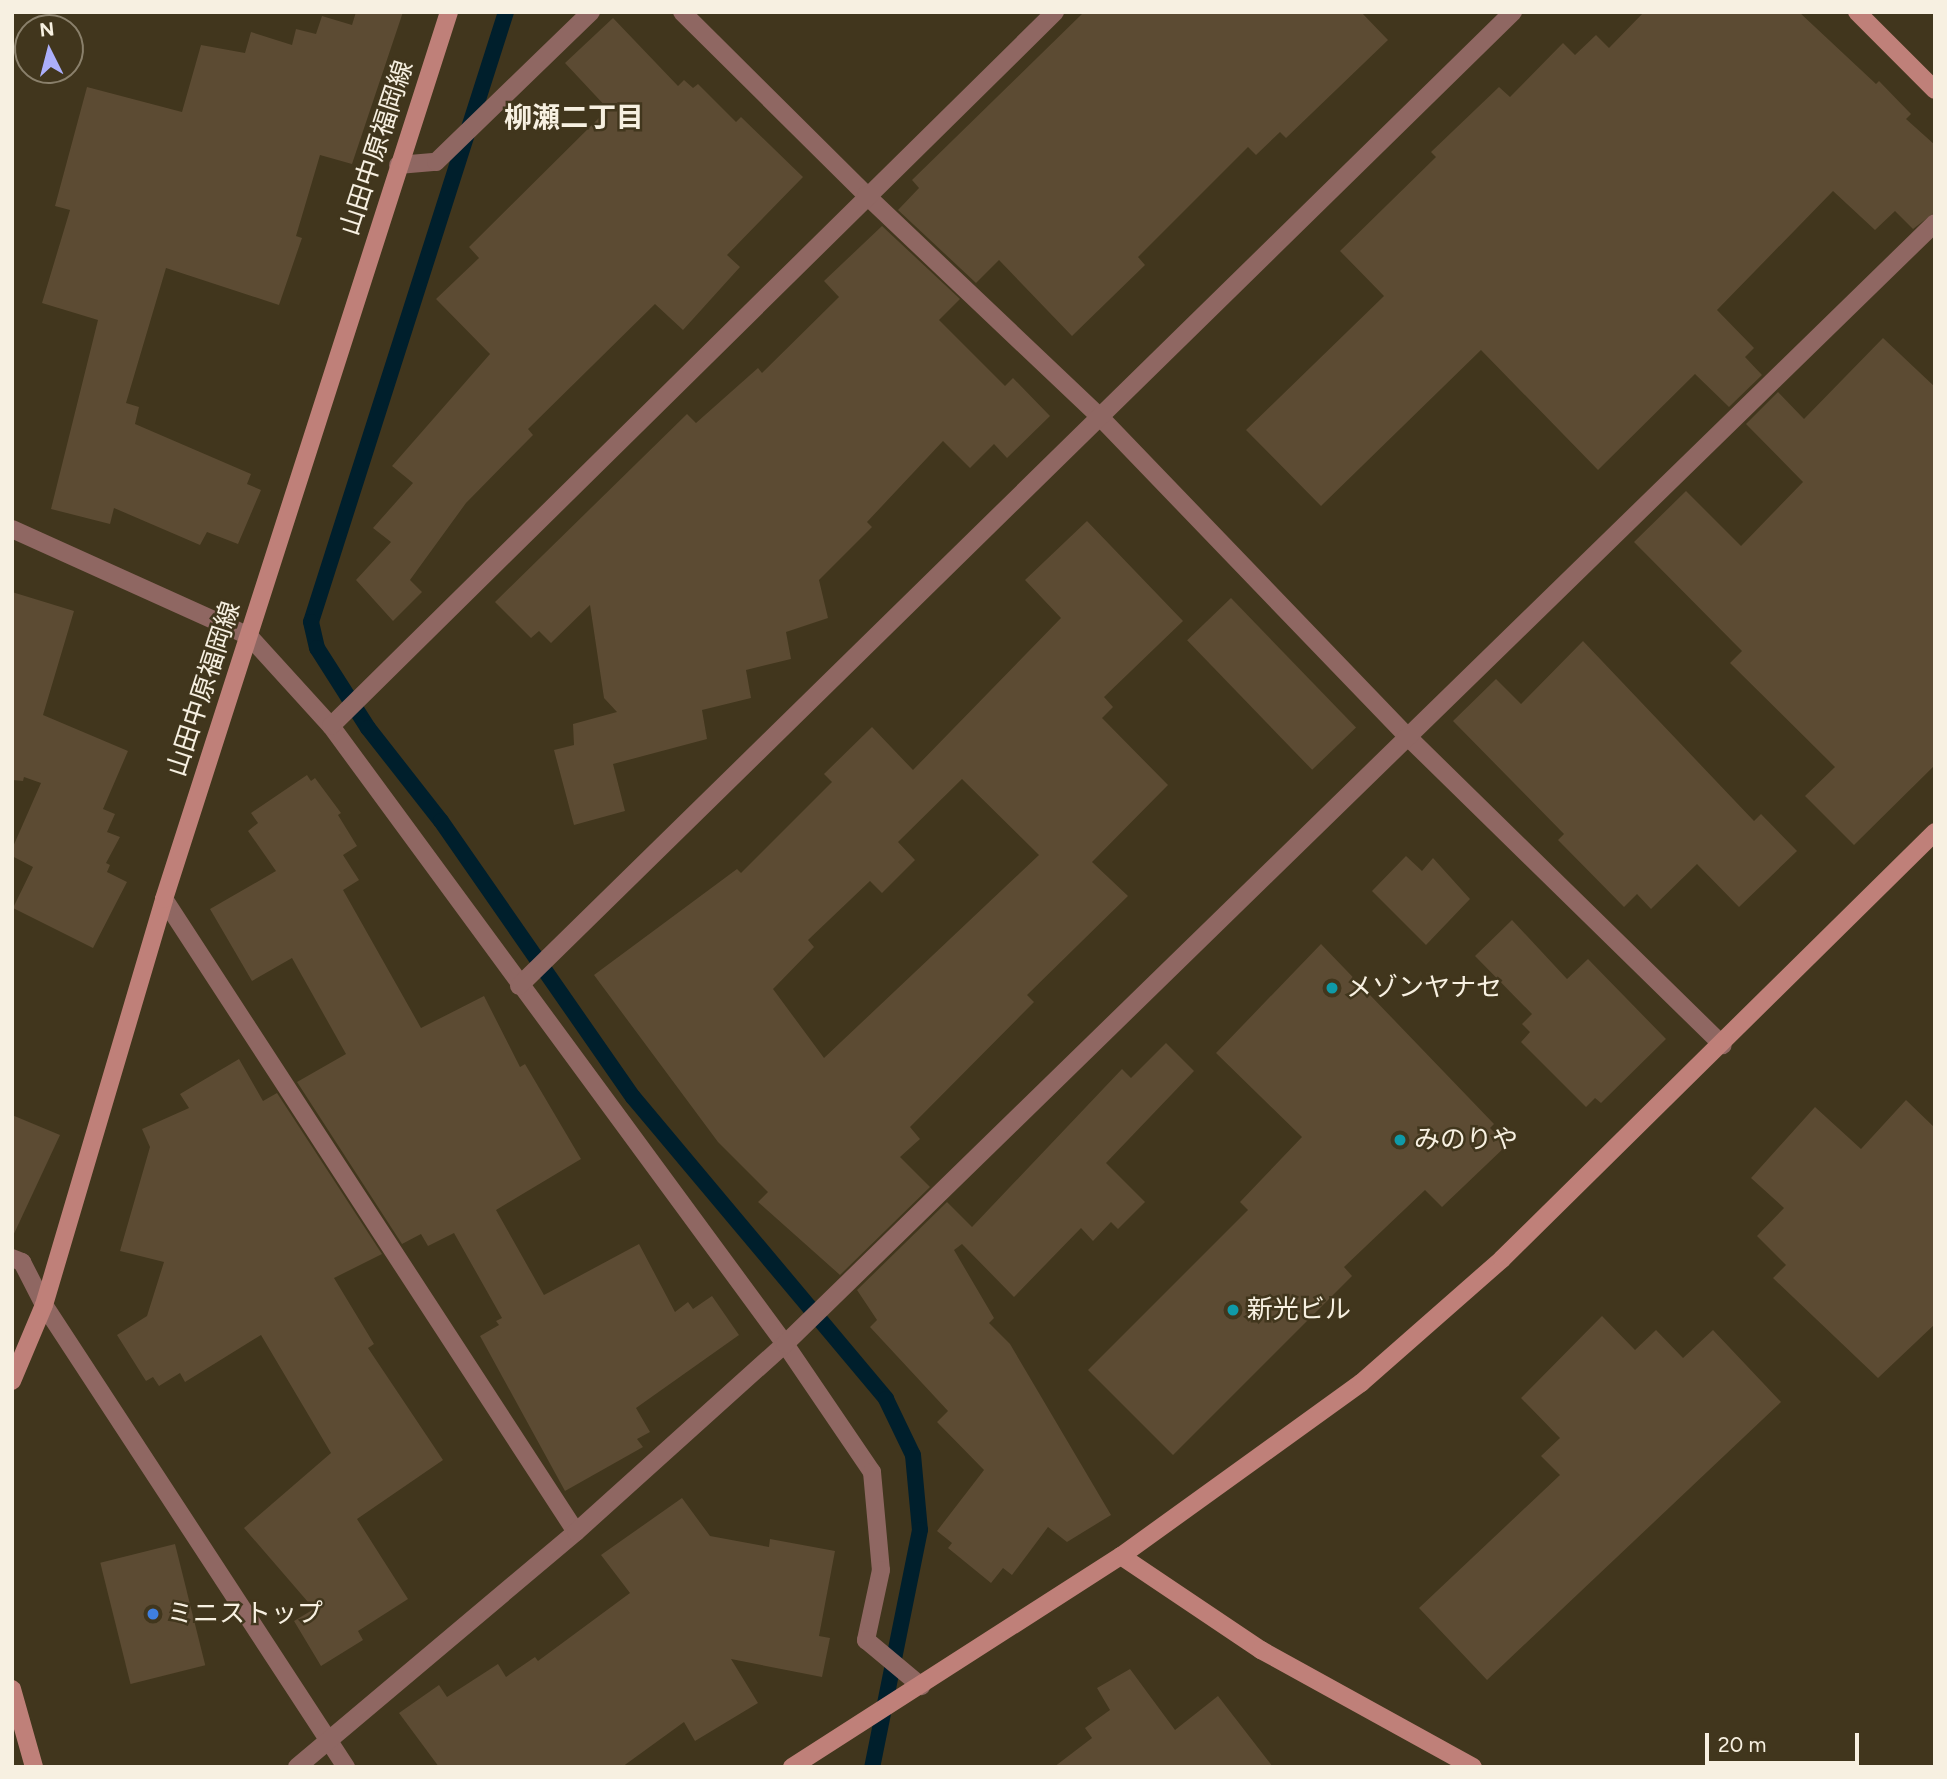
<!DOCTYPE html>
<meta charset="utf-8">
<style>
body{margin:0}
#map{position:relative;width:1947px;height:1779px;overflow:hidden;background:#41361d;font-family:Figtree,"Noto Sans JP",sans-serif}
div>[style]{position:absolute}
.stream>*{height:16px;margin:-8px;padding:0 8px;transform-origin:8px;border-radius:8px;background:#001f2c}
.building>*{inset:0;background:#5c4b33;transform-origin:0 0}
.street>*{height:18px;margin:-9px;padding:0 9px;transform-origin:9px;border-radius:9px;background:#8f6762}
.secondary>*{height:18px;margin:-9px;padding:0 9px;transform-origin:9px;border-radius:9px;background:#bf8079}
.dots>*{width:19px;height:19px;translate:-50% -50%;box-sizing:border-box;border:4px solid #41361d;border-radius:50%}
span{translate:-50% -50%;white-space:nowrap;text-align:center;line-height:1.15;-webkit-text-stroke:5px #41361d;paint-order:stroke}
.street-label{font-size:26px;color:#f7f0e1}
.poi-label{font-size:26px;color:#f7f0e1}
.left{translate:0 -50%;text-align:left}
.neighbourhood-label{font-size:28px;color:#f7f0e1;font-weight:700}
.frame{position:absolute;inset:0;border:14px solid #f7f0e1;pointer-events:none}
.north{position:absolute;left:14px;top:14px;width:70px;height:70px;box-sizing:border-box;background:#41361d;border:2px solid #8a806b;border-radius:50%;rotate:354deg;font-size:19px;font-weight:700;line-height:28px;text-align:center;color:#f7f0e1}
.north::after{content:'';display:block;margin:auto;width:24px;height:32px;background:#acaffb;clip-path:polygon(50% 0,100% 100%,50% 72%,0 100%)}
.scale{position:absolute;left:1705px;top:1733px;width:154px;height:32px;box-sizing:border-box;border:4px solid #f7f0e1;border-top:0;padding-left:9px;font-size:21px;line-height:24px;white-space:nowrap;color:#f7f0e1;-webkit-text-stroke:5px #41361d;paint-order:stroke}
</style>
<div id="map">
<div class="stream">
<div style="left:506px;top:12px;width:640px;rotate:107.73deg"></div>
<div style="left:311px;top:622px;width:27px;rotate:77deg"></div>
<div style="left:317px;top:648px;width:95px;rotate:57.5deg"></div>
<div style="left:368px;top:728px;width:118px;rotate:51.9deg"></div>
<div style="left:441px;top:821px;width:336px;rotate:55.2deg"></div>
<div style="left:633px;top:1097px;width:394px;rotate:50deg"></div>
<div style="left:886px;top:1399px;width:62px;rotate:64.3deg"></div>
<div style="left:913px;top:1455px;width:75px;rotate:84.7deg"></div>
<div style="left:920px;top:1530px;width:242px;rotate:101.4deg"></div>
</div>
<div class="building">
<div style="clip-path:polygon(356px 12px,403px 12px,352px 164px,320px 155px,296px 236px,302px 238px,279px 305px,166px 268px,126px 403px,139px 407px,135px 424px,251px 474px,247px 484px,261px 490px,238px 544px,207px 532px,200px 545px,114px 508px,110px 524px,51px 509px,98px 320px,42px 303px,70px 210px,55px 206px,87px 87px,182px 112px,201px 45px,245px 53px,251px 32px,292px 45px,296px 29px,316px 34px,322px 16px,352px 25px)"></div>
<div style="clip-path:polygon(1084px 12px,1361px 12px,1388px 40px,1286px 138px,1280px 132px,1256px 155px,1248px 147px,1138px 257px,1145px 265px,1072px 336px,999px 260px,976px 283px,898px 210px,919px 188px,912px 180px)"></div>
<div style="clip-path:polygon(1644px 12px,1799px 12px,1876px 84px,1879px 81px,1911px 114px,1906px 119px,1935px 145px,1935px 212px,1913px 229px,1895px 211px,1875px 230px,1833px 191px,1717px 310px,1754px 348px,1745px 357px,1762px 375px,1729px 407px,1695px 374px,1598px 470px,1481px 350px,1321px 506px,1246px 430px,1384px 296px,1340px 251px,1436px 157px,1431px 152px,1499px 87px,1510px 97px,1563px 43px,1575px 55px,1596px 35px,1609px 48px)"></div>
<div style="clip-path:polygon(613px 18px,678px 86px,684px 80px,693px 88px,698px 84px,736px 122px,741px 117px,803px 177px,727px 255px,740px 267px,683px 330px,655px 304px,528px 429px,533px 435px,466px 503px,410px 580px,422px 592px,393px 621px,356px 580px,391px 542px,373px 528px,413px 483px,392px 466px,490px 354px,436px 299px,479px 258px,469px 247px,608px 109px,565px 63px)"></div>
<div style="clip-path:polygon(882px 226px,960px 299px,939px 320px,1005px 386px,1013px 378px,1050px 416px,1007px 458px,994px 444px,970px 468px,943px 441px,867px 522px,872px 527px,819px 580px,828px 618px,786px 632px,791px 659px,746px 670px,751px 698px,702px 710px,707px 739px,613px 764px,625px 811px,574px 825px,554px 750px,574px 745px,573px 724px,617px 712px,604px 698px,590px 605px,551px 643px,539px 631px,531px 638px,495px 602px,687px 414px,696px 423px,758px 368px,762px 373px,839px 297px,824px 281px)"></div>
<div style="clip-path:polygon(1883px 338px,1935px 387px,1935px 765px,1854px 845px,1805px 796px,1835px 767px,1730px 663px,1742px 651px,1634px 542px,1686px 491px,1741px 546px,1803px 482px,1746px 424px,1778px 392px,1804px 419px)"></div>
<div style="clip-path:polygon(evenodd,1087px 521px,1183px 621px,1104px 697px,1113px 707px,1102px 718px,1168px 785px,1092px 862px,1128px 896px,1027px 995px,1034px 1002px,910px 1127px,920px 1139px,900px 1157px,930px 1187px,840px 1275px,758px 1202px,768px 1192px,718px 1142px,594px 975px,737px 869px,741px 873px,832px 782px,824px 774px,872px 727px,913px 770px,1061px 618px,1025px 580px,1087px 521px,962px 779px,1039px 855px,824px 1058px,773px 989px,814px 947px,808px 940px,870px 881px,882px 893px,915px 860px,898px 842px,962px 779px)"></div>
<div style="clip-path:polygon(12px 592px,74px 611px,43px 715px,128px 751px,103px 809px,115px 814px,107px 832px,120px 837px,106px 863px,110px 865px,107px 872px,127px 882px,93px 948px,13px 908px,33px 867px,12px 856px,12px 849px,41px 783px,24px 777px,23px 781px,12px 780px)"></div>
<div style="left:1231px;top:598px;width:180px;height:61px;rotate:46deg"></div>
<div style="clip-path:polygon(1583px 641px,1754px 821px,1761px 814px,1797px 851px,1739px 907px,1697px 864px,1651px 909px,1637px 894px,1624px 907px,1558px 840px,1564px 834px,1453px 721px,1496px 679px,1521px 704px)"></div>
<div style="clip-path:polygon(307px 775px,311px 781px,315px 778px,341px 813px,338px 815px,357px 846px,343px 855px,359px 880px,343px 890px,421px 1028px,484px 996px,520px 1067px,525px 1064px,581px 1159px,496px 1210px,544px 1295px,639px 1244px,675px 1312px,688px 1302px,693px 1309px,712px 1296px,739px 1335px,636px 1408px,650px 1432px,637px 1439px,643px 1447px,565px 1491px,480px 1336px,499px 1325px,496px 1321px,502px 1318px,454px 1233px,428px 1246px,421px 1234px,402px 1244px,297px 1082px,346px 1054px,292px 958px,252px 981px,210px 909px,276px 871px,248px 831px,258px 823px,251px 813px)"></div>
<div style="clip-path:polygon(1406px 856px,1422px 871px,1433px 858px,1470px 899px,1426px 945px,1372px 891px)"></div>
<div style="clip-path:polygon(1512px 920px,1567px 979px,1588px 959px,1666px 1039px,1601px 1103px,1595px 1098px,1586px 1107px,1521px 1042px,1530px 1032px,1522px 1024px,1532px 1014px,1475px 956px)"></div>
<div style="clip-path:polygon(1321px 944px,1494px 1124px,1490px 1128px,1507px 1145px,1442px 1207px,1425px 1190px,1344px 1267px,1352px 1276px,1173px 1455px,1088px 1370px,1248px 1210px,1240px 1202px,1302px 1137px,1216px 1053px)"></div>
<div style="clip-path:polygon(1166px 1043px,1194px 1071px,1106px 1163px,1145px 1202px,1118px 1229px,1111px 1222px,1093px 1241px,1081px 1228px,1014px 1297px,962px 1244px,954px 1250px,994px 1318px,989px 1323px,1010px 1344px,1111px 1515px,1067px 1542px,1048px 1527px,1012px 1575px,1003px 1568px,991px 1583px,948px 1548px,952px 1543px,937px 1531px,984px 1470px,937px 1422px,948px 1411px,870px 1327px,877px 1320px,857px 1290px,947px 1202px,972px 1227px,1122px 1069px,1131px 1078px)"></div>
<div style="clip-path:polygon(239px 1059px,263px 1101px,277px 1093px,382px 1254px,334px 1278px,374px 1344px,368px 1348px,443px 1460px,357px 1519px,408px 1599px,358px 1631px,363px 1640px,321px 1666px,294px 1621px,314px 1609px,244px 1528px,331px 1453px,261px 1335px,185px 1382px,180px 1373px,159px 1386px,153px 1377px,146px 1381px,117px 1335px,147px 1316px,164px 1262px,120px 1251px,150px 1147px,142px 1129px,189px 1108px,180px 1094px)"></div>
<div style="clip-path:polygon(1906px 1100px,1935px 1128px,1935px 1324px,1878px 1378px,1773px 1278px,1786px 1265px,1757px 1236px,1784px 1208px,1751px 1178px,1815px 1107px,1861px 1149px)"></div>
<div style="clip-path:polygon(12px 1115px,60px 1135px,12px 1238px)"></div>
<div style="clip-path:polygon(1602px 1316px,1635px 1350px,1656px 1330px,1683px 1358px,1713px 1330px,1781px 1402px,1487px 1680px,1419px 1608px,1560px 1475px,1541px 1456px,1560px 1438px,1521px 1398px)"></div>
<div style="clip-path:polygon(682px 1498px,710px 1536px,769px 1547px,770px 1539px,835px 1551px,819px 1636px,830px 1638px,822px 1677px,731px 1659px,758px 1703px,695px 1741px,684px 1722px,622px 1767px,439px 1767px,399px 1713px,439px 1685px,447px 1697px,498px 1664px,506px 1677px,535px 1657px,538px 1661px,630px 1593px,601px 1555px)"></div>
<div style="left:175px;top:1544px;width:125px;height:77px;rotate:76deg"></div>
<div style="clip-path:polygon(1130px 1669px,1175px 1730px,1218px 1696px,1273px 1767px,1054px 1767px,1092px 1738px,1085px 1728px,1110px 1710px,1097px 1688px)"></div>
</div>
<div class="street">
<div style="left:682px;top:12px;width:260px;rotate:44.8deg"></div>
<div style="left:866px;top:195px;width:323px;rotate:43.5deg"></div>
<div style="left:1100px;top:417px;width:446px;rotate:46.1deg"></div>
<div style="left:1409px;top:738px;width:439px;rotate:44.4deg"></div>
<div style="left:398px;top:165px;width:38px;rotate:-5deg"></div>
<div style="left:436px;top:162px;width:216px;rotate:-44.1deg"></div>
<div style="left:12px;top:529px;width:260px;rotate:24.3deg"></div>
<div style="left:249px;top:636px;width:122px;rotate:47.7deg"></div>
<div style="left:331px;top:726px;width:767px;rotate:53.7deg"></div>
<div style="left:785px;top:1344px;width:155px;rotate:55.8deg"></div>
<div style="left:872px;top:1472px;width:98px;rotate:84.8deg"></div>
<div style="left:881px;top:1570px;width:72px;rotate:102.1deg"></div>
<div style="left:866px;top:1640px;width:72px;rotate:39.9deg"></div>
<div style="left:331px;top:726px;width:1017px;rotate:-44.6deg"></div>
<div style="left:164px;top:899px;width:755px;rotate:56.94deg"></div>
<div style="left:519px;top:986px;width:1392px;rotate:-44.42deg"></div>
<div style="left:12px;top:1258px;width:11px;rotate:22deg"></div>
<div style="left:22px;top:1262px;width:48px;rotate:62.9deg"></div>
<div style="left:44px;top:1305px;width:552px;rotate:56.83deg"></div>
<div style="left:297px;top:1767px;width:365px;rotate:-40.1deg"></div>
<div style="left:576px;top:1532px;width:281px;rotate:-42deg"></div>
<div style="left:785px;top:1344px;width:1606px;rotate:-44.27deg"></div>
</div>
<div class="secondary">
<div style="left:1857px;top:12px;width:110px;rotate:45deg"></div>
<div style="left:12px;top:1381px;width:82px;rotate:-67.2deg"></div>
<div style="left:44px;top:1305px;width:423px;rotate:-73.5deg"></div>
<div style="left:164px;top:899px;width:932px;rotate:-72.19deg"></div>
<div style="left:1121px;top:1556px;width:169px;rotate:33.9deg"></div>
<div style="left:1261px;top:1650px;width:242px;rotate:28.9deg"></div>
<div style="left:12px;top:1689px;width:81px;rotate:74.2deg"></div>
<div style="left:792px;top:1767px;width:391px;rotate:-32.7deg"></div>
<div style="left:1121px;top:1556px;width:296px;rotate:-35.8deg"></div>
<div style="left:1361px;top:1383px;width:188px;rotate:-41.3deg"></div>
<div style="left:1502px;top:1259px;width:608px;rotate:-44.6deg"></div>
</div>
<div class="dots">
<div style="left:1332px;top:988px;background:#0f9aa8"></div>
<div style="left:1400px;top:1140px;background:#0f9aa8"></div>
<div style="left:1233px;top:1310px;background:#0f9aa8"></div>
<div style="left:153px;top:1614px;background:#3f7fe0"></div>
</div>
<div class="street-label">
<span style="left:377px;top:148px;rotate:-72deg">山田中原福岡線</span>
<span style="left:204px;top:689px;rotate:-72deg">山田中原福岡線</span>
</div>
<div class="poi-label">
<span class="left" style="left:1346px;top:988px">メゾンヤナセ</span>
<span class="left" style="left:1414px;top:1140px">みのりや</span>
<span class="left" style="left:1247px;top:1310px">新光ビル</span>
<span class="left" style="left:167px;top:1614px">ミニストップ</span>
</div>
<div class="neighbourhood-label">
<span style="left:574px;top:117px">柳瀬二丁目</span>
</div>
<div class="frame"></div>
<div class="north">N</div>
<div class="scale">20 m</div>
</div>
